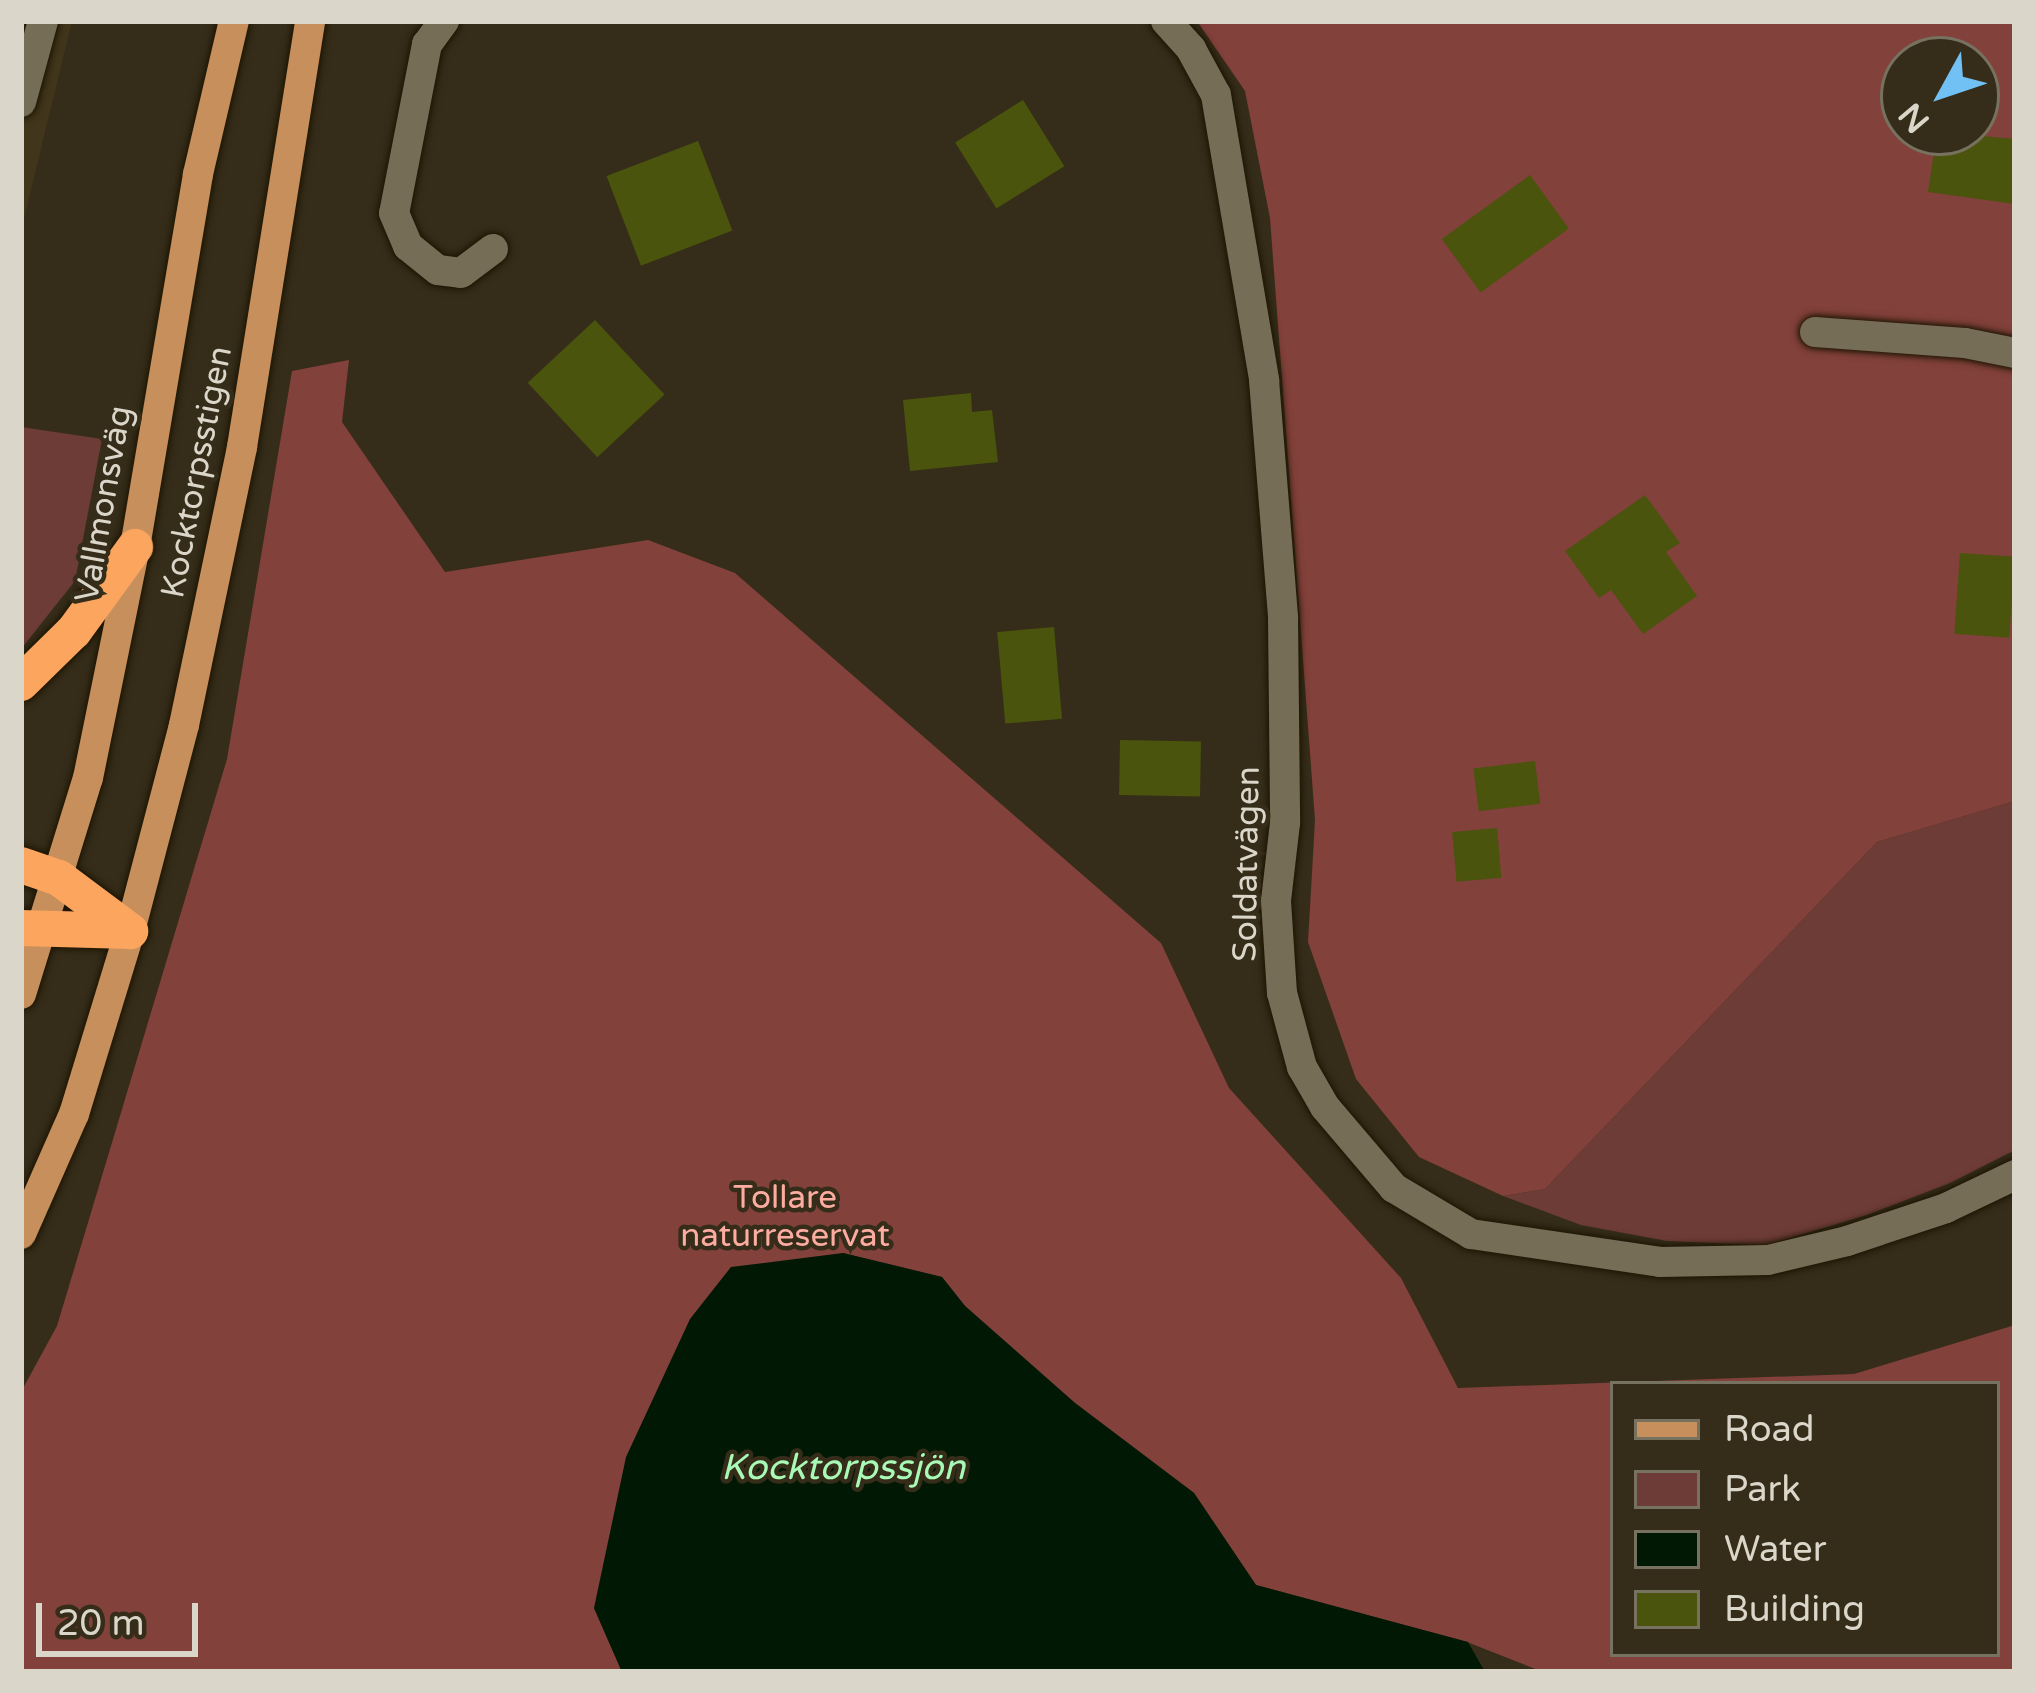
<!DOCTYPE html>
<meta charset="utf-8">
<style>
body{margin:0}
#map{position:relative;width:2036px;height:1693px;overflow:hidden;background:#352d19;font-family:"Varela Round",sans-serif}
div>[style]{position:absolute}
.built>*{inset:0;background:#41361b}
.green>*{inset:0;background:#6e3c36}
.forest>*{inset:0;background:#82413a}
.water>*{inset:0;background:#001804}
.building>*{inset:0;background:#4a540d;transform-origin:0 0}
.roads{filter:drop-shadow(0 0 3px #1d1503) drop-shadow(0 0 3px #1d1503)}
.minor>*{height:30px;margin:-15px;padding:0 15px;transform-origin:15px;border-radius:15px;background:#766d57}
.major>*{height:30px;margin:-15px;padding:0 15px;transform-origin:15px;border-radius:15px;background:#c68f5c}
.highway>*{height:36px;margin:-18px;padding:0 18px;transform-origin:18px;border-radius:18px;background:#fca55f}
span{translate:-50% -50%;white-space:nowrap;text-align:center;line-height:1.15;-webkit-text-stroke:9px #352d19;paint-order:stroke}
.street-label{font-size:33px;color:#dbd6ca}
.park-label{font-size:33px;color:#fdaca1}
.water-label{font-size:36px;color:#a9fab6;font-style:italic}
.frame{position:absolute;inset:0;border:24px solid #dbd6ca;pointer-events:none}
.legend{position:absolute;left:1610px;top:1381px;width:390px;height:276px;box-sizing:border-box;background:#352d19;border:3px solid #777160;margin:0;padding:15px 21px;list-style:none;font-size:36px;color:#dbd6ca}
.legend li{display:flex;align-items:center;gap:24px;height:60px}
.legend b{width:60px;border:3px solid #777160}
.north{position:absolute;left:1880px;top:36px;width:120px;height:120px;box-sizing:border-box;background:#352d19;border:3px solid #777160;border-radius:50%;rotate:230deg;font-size:33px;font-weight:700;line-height:48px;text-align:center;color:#dbd6ca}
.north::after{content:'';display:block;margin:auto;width:42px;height:54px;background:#72c1f5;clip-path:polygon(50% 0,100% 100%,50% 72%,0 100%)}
.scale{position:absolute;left:36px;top:1603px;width:162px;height:54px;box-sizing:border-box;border:6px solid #dbd6ca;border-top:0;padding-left:15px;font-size:36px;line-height:42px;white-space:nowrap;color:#dbd6ca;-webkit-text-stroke:9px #352d19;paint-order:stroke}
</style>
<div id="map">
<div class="built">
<div style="clip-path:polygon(21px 21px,72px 21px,21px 231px)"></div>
</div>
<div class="green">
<div style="clip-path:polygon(21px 427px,102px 439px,75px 581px,21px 649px)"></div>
<div style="clip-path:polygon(2015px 801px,2015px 1150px,1950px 1183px,1867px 1215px,1766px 1245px,1667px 1241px,1581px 1225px,1503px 1196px,1545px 1189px,1877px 842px)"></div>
</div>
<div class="forest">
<div style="clip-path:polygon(evenodd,1197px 21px,2015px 21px,2015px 801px,1877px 842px,1545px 1189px,1503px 1196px,1419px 1157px,1356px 1079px,1308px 942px,1315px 820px,1270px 218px,1245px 91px,1197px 21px,1904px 60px,1976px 60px,1976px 132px,1904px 132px,1904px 60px)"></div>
<div style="clip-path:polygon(evenodd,349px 360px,342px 422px,445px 572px,648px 540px,735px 573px,1161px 943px,1229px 1088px,1401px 1278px,1458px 1388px,1854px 1374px,2015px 1325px,2015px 1672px,1543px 1672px,1467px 1642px,1256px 1585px,1194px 1493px,1075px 1403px,965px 1306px,942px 1277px,843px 1253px,594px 1608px,622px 1672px,21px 1672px,21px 1392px,57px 1326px,227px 759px,292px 371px,349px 360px,1613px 1384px,1997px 1384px,1997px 1654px,1613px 1654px,1613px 1384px)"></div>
</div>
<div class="water">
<div style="clip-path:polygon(843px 1253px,942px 1277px,965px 1306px,1075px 1403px,1194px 1493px,1256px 1585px,1468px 1642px,1485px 1672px,622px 1672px,594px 1608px,626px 1457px,690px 1319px,731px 1267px)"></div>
</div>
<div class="building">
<div style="left:1023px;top:100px;width:78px;height:80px;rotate:58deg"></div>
<div style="clip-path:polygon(1937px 132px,2015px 139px,2015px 204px,1928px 192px)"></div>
<div style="left:698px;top:141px;width:96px;height:98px;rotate:69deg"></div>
<div style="left:1530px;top:175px;width:66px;height:109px;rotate:54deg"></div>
<div style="left:595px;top:320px;width:102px;height:92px;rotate:47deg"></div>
<div style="clip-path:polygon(971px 393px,972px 412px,992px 410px,998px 462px,910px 471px,903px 400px)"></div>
<div style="clip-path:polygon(1645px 495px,1680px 543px,1666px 552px,1697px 596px,1643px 634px,1611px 590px,1599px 598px,1565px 551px)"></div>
<div style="left:1960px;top:553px;width:55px;height:81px;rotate:4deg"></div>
<div style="left:1054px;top:627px;width:92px;height:57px;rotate:85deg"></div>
<div style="left:1120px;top:740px;width:81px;height:55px;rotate:1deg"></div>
<div style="left:1535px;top:761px;width:43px;height:62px;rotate:83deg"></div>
<div style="left:1497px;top:828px;width:50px;height:45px;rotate:85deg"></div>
</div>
<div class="roads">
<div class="minor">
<div style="left:444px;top:21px;width:29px;rotate:126deg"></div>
<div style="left:427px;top:44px;width:172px;rotate:101deg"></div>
<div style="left:394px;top:213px;width:36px;rotate:67deg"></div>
<div style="left:408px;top:246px;width:38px;rotate:39deg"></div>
<div style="left:438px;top:270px;width:23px;rotate:7deg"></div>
<div style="left:461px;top:273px;width:40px;rotate:-37deg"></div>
<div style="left:1166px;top:21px;width:38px;rotate:48deg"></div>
<div style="left:1191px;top:49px;width:52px;rotate:61.5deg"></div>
<div style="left:1216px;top:95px;width:289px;rotate:80.4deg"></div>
<div style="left:1264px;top:380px;width:239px;rotate:85.4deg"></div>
<div style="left:1283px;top:618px;width:205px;rotate:89.4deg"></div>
<div style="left:1285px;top:823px;width:79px;rotate:96.6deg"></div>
<div style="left:1276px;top:901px;width:92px;rotate:86.3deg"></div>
<div style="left:1282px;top:993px;width:77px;rotate:74.9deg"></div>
<div style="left:1302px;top:1067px;width:46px;rotate:60.1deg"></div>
<div style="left:1325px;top:1107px;width:106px;rotate:49.6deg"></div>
<div style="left:1394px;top:1188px;width:90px;rotate:30.9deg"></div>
<div style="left:1471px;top:1234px;width:191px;rotate:8.4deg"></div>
<div style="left:1660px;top:1262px;width:108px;rotate:-1.1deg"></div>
<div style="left:1768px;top:1260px;width:81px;rotate:-13.5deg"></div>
<div style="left:1847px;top:1241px;width:104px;rotate:-18.4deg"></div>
<div style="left:1946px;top:1208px;width:76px;rotate:-25.6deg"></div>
<div style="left:21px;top:102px;width:84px;rotate:-74.8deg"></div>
<div style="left:1815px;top:332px;width:150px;rotate:4.2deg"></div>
<div style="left:1965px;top:343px;width:51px;rotate:11.3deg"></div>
</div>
<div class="major">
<div style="left:21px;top:994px;width:226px;rotate:-72.8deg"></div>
<div style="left:88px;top:778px;width:236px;rotate:-78.5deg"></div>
<div style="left:135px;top:547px;width:378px;rotate:-80.4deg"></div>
<div style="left:198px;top:174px;width:157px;rotate:-76.8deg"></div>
<div style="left:21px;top:1234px;width:131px;rotate:-66.2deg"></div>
<div style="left:74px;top:1114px;width:191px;rotate:-73deg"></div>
<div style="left:130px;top:931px;width:213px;rotate:-75.3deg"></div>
<div style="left:184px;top:725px;width:284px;rotate:-78.2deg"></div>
<div style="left:242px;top:447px;width:431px;rotate:-80.9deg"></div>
</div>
<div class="highway">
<div style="left:21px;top:683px;width:74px;rotate:-44.5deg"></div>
<div style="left:74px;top:631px;width:104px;rotate:-54deg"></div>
<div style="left:21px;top:865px;width:40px;rotate:18.9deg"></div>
<div style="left:59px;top:878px;width:89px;rotate:36.7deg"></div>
<div style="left:21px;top:928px;width:109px;rotate:1.6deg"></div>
</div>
</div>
<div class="street-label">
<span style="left:197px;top:472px;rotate:-79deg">Kocktorpsstigen</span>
<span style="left:104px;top:504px;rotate:-80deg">Vallmonsväg</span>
<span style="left:1247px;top:864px;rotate:-89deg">Soldatvägen</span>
</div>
<div class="park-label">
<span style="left:785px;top:1217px">Tollare<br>naturreservat</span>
</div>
<div class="water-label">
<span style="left:843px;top:1468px">Kocktorpssjön</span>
</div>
<div class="frame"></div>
<ul class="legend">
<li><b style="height:15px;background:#c68f5c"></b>Road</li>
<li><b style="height:33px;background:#6e3c36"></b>Park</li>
<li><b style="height:33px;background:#001804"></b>Water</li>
<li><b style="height:33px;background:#4a540d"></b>Building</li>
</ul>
<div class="north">N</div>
<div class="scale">20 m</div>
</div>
